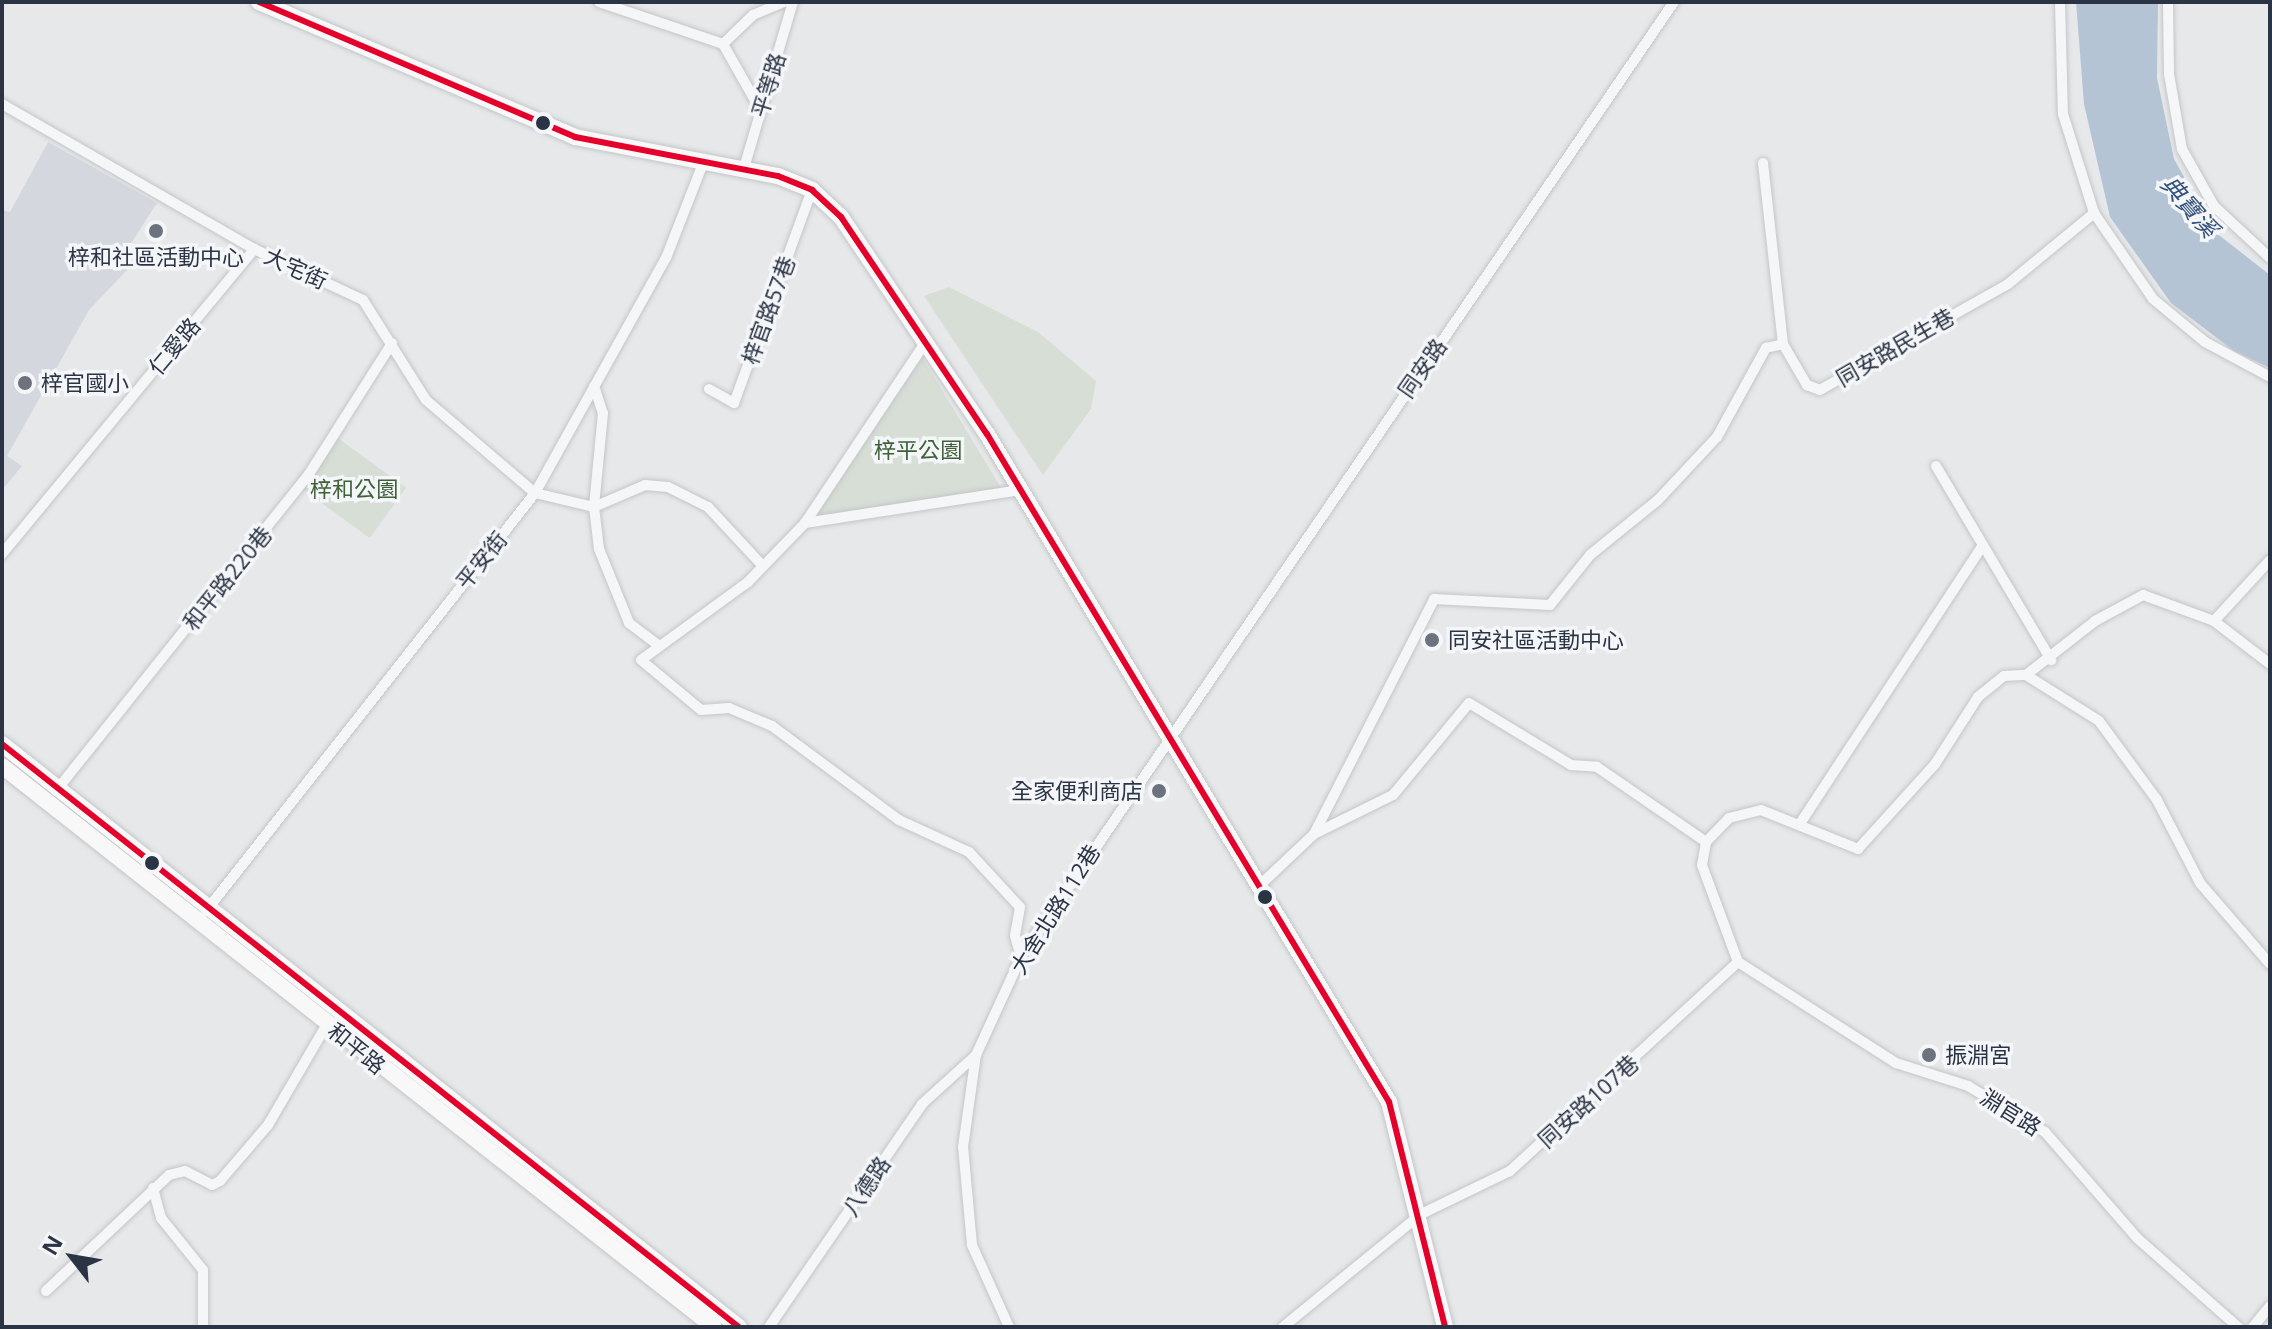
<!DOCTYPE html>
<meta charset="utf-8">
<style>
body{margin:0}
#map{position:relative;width:2272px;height:1329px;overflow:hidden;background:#e6e8ea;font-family:"Open Sans","Noto Sans TC",sans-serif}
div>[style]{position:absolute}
.built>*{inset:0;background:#d4d7dd}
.green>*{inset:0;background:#d6ded6;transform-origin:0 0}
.water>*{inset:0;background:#b4c4d5}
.roads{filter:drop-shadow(0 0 2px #c4c6c8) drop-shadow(0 0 2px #c4c6c8)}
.minor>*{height:10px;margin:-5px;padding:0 5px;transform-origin:5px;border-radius:5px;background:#f5f6f7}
.primary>*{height:16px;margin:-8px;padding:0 8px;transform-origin:8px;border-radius:8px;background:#f8f8f8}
.bus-1>*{height:6px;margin:-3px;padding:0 3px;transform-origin:3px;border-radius:3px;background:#e4002b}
.dots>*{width:22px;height:22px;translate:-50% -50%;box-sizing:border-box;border:4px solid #f4f6f9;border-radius:50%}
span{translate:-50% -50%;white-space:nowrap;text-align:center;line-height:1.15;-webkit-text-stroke:7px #f4f6f9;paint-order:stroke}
.street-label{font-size:22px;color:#2b3445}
.poi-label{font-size:22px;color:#2b3445}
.left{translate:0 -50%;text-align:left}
.right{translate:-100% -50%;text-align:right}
.park-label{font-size:22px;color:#3f6138}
.water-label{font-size:24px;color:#34527a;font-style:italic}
.frame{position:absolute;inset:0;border:4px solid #2b3445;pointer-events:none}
.north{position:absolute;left:32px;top:1217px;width:80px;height:80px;-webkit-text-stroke:6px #f4f6f9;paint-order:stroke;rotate:301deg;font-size:22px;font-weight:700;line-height:32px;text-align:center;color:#2b3445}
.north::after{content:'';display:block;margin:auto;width:28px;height:36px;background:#2b3445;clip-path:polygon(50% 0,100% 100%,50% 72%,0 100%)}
</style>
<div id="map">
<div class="built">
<div style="clip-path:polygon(48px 142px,157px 203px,128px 248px,127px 270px,89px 310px,7px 456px,22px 466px,2px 490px,2px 210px,10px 212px)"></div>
</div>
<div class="green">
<div style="clip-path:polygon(949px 287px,1038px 332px,1096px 381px,1091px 409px,1043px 475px,924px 296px)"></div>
<div style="clip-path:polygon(922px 357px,1003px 491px,814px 516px)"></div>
<div style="left:339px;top:439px;width:83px;height:62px;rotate:36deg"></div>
</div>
<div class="water">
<div style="clip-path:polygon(2076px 2px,2158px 2px,2157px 78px,2174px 159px,2215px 232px,2270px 275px,2270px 368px,2234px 351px,2171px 303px,2110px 217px,2084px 104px)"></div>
</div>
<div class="roads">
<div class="minor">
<div style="left:599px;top:2px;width:131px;rotate:18.7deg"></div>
<div style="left:723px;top:44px;width:75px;rotate:60.4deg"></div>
<div style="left:2060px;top:2px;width:112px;rotate:88.5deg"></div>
<div style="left:2063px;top:114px;width:104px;rotate:72.6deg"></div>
<div style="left:2094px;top:213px;width:104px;rotate:55.5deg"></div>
<div style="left:2153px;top:299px;width:67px;rotate:39.6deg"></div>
<div style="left:2205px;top:342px;width:74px;rotate:28.3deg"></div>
<div style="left:2168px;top:2px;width:72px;rotate:89.2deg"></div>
<div style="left:2169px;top:74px;width:76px;rotate:80.2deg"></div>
<div style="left:2182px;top:149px;width:65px;rotate:60.7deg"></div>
<div style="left:2214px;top:206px;width:76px;rotate:42.9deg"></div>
<div style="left:723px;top:44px;width:42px;rotate:-44deg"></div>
<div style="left:753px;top:15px;width:33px;rotate:-23deg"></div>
<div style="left:2px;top:104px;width:291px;rotate:29.9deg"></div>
<div style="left:254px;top:249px;width:120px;rotate:25.1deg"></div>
<div style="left:363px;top:300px;width:118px;rotate:57.8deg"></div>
<div style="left:426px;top:400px;width:143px;rotate:40.5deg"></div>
<div style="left:535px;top:493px;width:61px;rotate:13.3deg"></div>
<div style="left:594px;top:507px;width:56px;rotate:-23.3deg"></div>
<div style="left:645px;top:485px;width:23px;rotate:5deg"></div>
<div style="left:668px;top:487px;width:45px;rotate:26.6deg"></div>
<div style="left:708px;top:507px;width:78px;rotate:47.1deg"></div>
<div style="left:1763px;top:163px;width:182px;rotate:83.7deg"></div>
<div style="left:744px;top:168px;width:173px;rotate:-73.6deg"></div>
<div style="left:927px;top:340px;width:220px;rotate:123.7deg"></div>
<div style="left:805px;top:523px;width:82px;rotate:134deg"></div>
<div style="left:748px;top:582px;width:132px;rotate:143.9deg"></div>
<div style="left:641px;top:660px;width:78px;rotate:39.8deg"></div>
<div style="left:701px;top:710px;width:28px;rotate:-4deg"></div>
<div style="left:729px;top:708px;width:47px;rotate:22.7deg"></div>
<div style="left:772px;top:726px;width:158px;rotate:36.5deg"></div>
<div style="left:899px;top:820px;width:77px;rotate:24.6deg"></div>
<div style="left:969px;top:852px;width:75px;rotate:47.2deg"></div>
<div style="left:1020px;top:907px;width:29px;rotate:100deg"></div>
<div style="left:1015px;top:936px;width:22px;rotate:74deg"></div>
<div style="left:594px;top:386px;width:28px;rotate:72deg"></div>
<div style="left:603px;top:413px;width:94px;rotate:95.5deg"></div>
<div style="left:594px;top:507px;width:42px;rotate:83.2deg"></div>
<div style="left:599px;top:549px;width:80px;rotate:67.9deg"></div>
<div style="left:629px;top:623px;width:34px;rotate:37deg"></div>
<div style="left:709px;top:389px;width:29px;rotate:29deg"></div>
<div style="left:734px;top:403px;width:227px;rotate:-69.9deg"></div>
<div style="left:1936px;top:466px;width:226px;rotate:59.3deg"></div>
<div style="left:805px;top:523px;width:218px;rotate:-8.7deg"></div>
<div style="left:2px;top:554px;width:396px;rotate:-50.4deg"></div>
<div style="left:2214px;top:621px;width:71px;rotate:37.5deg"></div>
<div style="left:2026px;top:675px;width:88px;rotate:-38deg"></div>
<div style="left:2095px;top:621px;width:55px;rotate:-28.4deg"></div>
<div style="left:2143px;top:595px;width:76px;rotate:20.1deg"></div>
<div style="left:2214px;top:621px;width:83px;rotate:-47.4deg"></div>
<div style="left:56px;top:791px;width:406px;rotate:-51.4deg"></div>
<div style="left:309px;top:474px;width:155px;rotate:-57.6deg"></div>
<div style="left:1799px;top:825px;width:331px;rotate:-56.7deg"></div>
<div style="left:1314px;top:834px;width:88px;rotate:-26.3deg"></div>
<div style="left:1393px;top:795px;width:119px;rotate:-50.4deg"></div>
<div style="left:1469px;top:703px;width:119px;rotate:31.3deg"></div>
<div style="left:1571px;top:765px;width:26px;rotate:4deg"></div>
<div style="left:1597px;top:767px;width:132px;rotate:34.5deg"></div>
<div style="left:1259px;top:886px;width:76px;rotate:-43.4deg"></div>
<div style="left:1314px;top:834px;width:264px;rotate:-62.9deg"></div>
<div style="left:1434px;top:599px;width:116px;rotate:3deg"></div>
<div style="left:1550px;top:605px;width:64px;rotate:-51.3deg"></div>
<div style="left:1590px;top:555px;width:87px;rotate:-39deg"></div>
<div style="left:1658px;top:500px;width:86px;rotate:-46.9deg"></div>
<div style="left:1717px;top:437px;width:102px;rotate:-61.2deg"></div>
<div style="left:1766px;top:348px;width:17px;rotate:-13deg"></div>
<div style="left:1783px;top:344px;width:48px;rotate:59.7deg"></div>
<div style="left:1807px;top:385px;width:14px;rotate:21deg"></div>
<div style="left:1820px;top:390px;width:216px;rotate:-29.4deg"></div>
<div style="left:2008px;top:284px;width:112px;rotate:-39.5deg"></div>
<div style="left:206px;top:911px;width:532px;rotate:-51.79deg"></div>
<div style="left:535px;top:493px;width:269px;rotate:-60.9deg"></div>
<div style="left:666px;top:258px;width:104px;rotate:-68.6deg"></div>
<div style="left:1738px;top:962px;width:103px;rotate:-110.4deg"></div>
<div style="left:1702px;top:865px;width:23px;rotate:-80deg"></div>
<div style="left:1706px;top:842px;width:33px;rotate:-46deg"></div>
<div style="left:1729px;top:818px;width:33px;rotate:-14deg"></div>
<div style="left:1761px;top:810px;width:105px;rotate:21.9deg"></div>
<div style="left:1858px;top:849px;width:115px;rotate:-47.8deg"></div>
<div style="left:1935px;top:764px;width:80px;rotate:-57.3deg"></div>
<div style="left:1978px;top:697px;width:33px;rotate:-39deg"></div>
<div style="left:2004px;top:676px;width:22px;rotate:-3deg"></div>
<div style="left:2026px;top:675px;width:86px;rotate:32.2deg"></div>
<div style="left:2099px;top:721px;width:98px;rotate:53.7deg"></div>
<div style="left:2157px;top:800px;width:93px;rotate:62.6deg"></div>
<div style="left:2200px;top:883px;width:107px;rotate:49.2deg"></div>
<div style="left:1738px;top:962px;width:188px;rotate:32.6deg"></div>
<div style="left:1896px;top:1063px;width:76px;rotate:17.7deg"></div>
<div style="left:1968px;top:1086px;width:90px;rotate:30.9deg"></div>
<div style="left:2045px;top:1132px;width:140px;rotate:49deg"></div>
<div style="left:2137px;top:1238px;width:135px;rotate:41.4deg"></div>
<div style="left:153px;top:1188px;width:31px;rotate:75deg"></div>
<div style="left:161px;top:1218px;width:67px;rotate:51.1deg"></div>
<div style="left:203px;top:1270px;width:57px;rotate:90deg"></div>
<div style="left:46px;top:1291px;width:169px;rotate:-43.3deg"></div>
<div style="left:169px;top:1175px;width:16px;rotate:-14deg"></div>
<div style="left:185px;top:1171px;width:30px;rotate:27deg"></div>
<div style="left:212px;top:1185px;width:9px;rotate:-27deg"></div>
<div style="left:220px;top:1181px;width:74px;rotate:-49.4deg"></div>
<div style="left:268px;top:1125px;width:117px;rotate:-59.7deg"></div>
<div style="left:769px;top:1327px;width:270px;rotate:-55.5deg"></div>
<div style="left:922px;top:1104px;width:73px;rotate:-42.2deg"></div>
<div style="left:1009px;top:1327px;width:90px;rotate:-114.3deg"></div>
<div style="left:972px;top:1245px;width:98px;rotate:-95.2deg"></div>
<div style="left:963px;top:1147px;width:93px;rotate:-82deg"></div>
<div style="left:976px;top:1055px;width:108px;rotate:-65.3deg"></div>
<div style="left:1021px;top:957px;width:1157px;rotate:-55.64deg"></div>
<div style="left:1283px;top:1327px;width:178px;rotate:-39.3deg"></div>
<div style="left:1421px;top:1214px;width:99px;rotate:-25.8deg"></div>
<div style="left:1510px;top:1171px;width:309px;rotate:-42.5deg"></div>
<div style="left:2253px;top:1327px;width:27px;rotate:-51deg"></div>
</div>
<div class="primary">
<div style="left:259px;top:2px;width:344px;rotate:23.1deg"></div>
<div style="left:575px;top:137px;width:207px;rotate:10.9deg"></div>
<div style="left:778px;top:176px;width:37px;rotate:22deg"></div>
<div style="left:812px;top:190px;width:40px;rotate:43deg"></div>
<div style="left:841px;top:217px;width:262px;rotate:56.1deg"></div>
<div style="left:987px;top:434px;width:780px;rotate:58.96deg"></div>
<div style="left:1389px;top:1102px;width:232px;rotate:76deg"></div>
<div style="left:2px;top:744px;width:940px;rotate:38.35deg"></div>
<div style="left:2px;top:766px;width:906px;rotate:38.24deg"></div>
</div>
</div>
<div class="bus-1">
<div style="left:259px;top:2px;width:344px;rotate:23.1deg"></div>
<div style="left:575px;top:137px;width:207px;rotate:10.9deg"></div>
<div style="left:778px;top:176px;width:37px;rotate:22deg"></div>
<div style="left:812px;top:190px;width:40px;rotate:43deg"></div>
<div style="left:841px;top:217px;width:262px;rotate:56.1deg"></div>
<div style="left:987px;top:434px;width:780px;rotate:58.96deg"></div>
<div style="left:1389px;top:1102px;width:232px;rotate:76deg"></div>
<div style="left:2px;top:744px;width:940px;rotate:38.35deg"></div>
</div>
<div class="dots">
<div style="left:543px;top:123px;background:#2b3445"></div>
<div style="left:156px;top:231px;background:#6c737f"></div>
<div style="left:25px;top:383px;background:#6c737f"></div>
<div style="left:1432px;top:640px;background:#6c737f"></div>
<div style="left:1159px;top:791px;background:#6c737f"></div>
<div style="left:152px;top:863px;background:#2b3445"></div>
<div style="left:1265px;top:897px;background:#2b3445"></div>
<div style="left:1929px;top:1055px;background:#6c737f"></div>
</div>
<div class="street-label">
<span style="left:768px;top:85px;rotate:-73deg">平等路</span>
<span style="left:296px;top:268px;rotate:25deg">大宅街</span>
<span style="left:768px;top:310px;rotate:-70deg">梓官路57巷</span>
<span style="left:174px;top:346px;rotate:-50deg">仁愛路</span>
<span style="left:1895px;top:347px;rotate:-30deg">同安路民生巷</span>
<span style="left:1422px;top:368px;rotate:-55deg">同安路</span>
<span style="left:481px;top:560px;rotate:-51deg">平安街</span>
<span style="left:227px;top:578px;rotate:-51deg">和平路220巷</span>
<span style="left:1055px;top:909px;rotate:-58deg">大舍北路112巷</span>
<span style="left:357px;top:1048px;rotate:39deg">和平路</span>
<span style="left:1588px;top:1101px;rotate:-42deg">同安路107巷</span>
<span style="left:2011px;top:1112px;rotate:32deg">淵官路</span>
<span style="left:866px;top:1186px;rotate:-56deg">八德路</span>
</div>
<div class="poi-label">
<span style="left:156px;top:257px">梓和社區活動中心</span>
<span class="left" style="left:41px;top:383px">梓官國小</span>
<span class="left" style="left:1448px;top:640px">同安社區活動中心</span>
<span class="right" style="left:1143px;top:791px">全家便利商店</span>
<span class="left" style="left:1945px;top:1055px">振淵宮</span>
</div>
<div class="park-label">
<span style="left:918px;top:450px">梓平公園</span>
<span style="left:354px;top:489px">梓和公園</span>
</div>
<div class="water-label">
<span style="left:2190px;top:206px;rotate:49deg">典寶溪</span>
</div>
<div class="frame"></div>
<div class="north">N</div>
</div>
